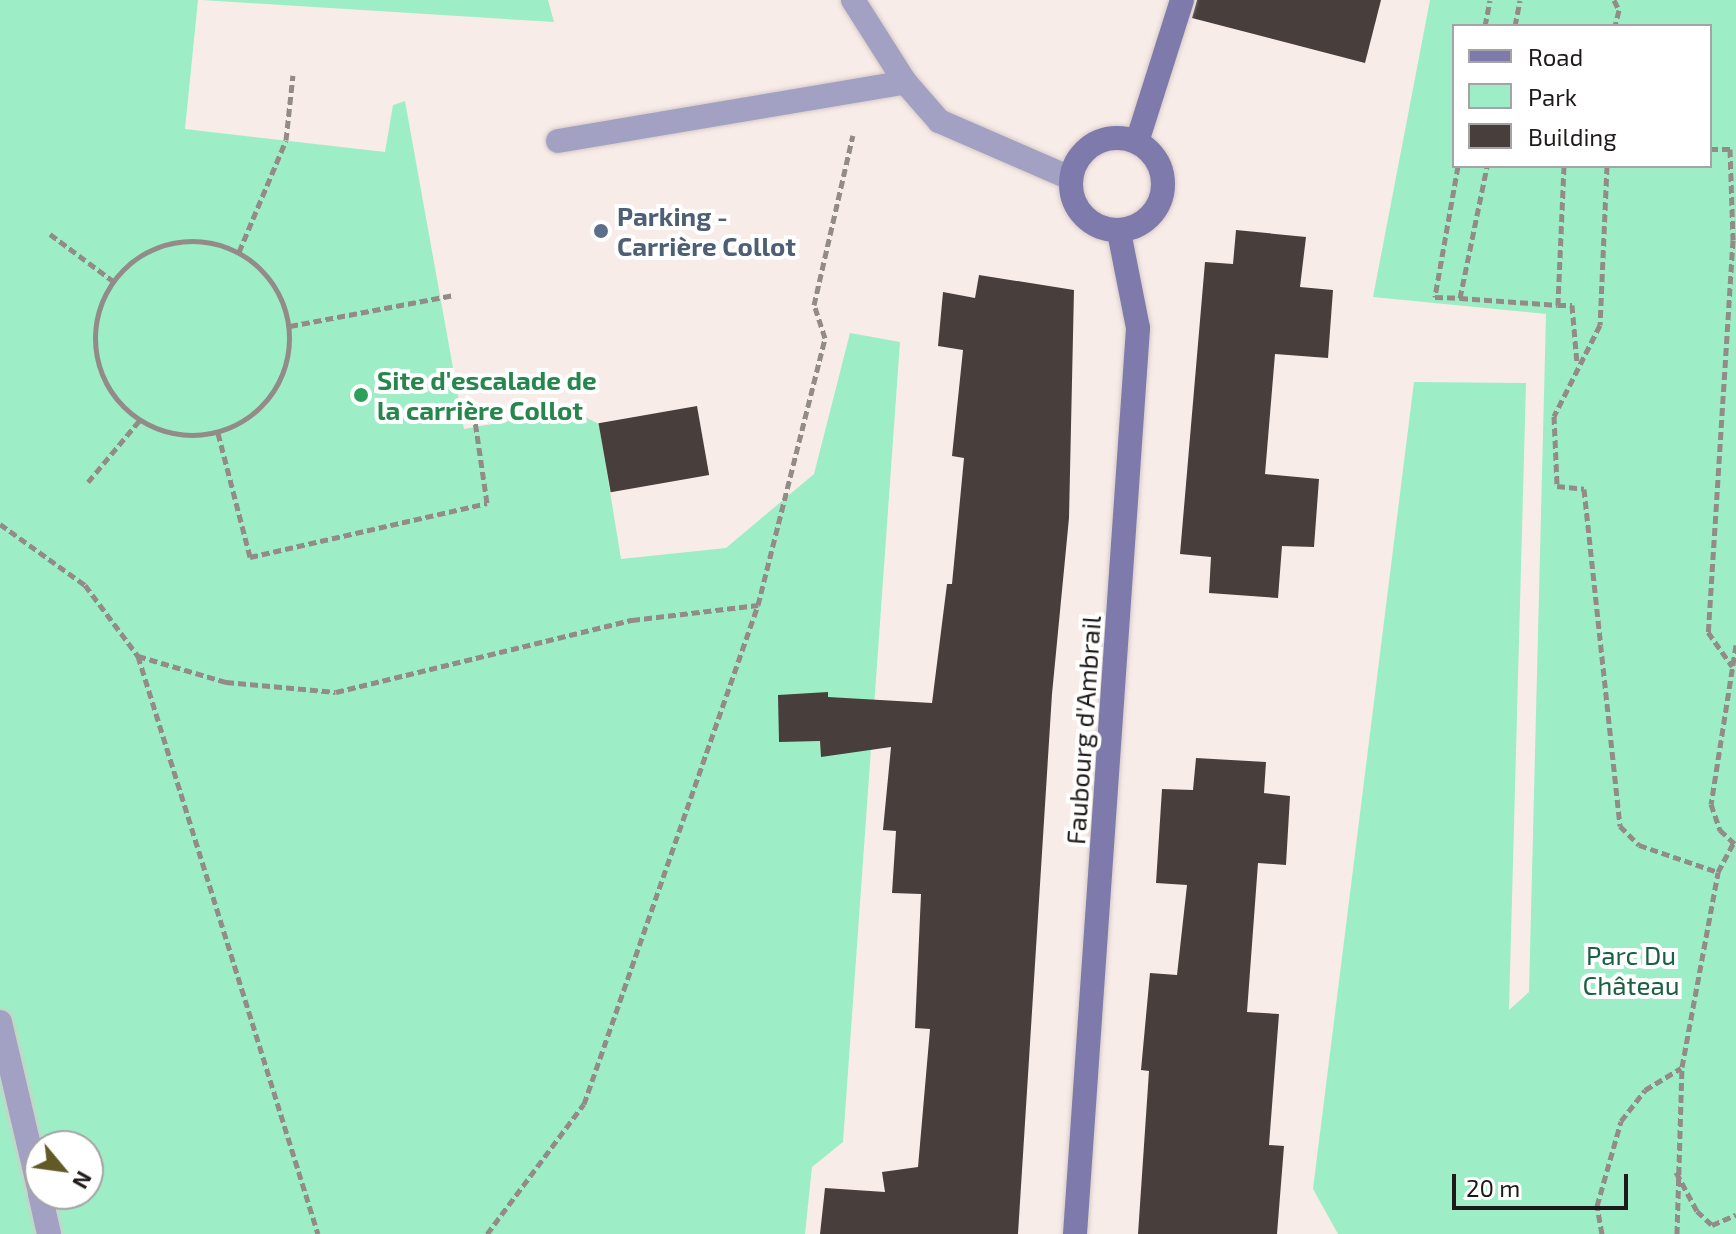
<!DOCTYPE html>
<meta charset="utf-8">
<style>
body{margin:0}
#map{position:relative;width:1736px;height:1234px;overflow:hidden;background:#f8ece8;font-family:"Exo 2",sans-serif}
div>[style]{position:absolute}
.green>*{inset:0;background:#9deec7}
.building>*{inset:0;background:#483f3c;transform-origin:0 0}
.path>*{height:5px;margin-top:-2.5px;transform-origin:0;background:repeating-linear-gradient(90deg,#938b88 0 8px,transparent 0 12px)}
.path>.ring{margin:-2.5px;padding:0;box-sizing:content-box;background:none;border:5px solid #938b88;border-radius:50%}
.roads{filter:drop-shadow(0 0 2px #d5cac7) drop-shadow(0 0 2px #d5cac7)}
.service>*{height:24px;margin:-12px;padding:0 12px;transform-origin:12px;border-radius:12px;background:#a3a1c3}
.minor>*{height:24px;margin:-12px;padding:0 12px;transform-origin:12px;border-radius:12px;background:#a3a1c3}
.secondary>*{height:24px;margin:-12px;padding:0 12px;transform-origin:12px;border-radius:12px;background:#7e7bac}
.secondary>.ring{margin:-12px;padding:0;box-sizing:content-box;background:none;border:24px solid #7e7bac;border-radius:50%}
.dots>*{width:22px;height:22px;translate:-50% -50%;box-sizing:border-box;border:4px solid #fff;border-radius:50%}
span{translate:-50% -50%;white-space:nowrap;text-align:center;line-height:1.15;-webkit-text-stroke:8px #fff;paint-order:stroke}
.service-label{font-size:26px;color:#4e5e75;font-weight:700}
.left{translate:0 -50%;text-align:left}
.leisure-label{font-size:26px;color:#27864d;font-weight:700}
.street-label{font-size:26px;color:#1e1a19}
.park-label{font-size:26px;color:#1b6044}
.legend{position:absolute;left:1452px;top:24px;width:260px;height:144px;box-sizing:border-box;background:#fff;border:2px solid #a5a3a3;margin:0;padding:10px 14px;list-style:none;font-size:24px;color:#1e1a19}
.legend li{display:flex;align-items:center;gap:16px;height:40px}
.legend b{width:40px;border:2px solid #a5a3a3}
.north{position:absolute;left:24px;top:1130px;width:80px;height:80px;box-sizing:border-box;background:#fff;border:2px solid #a5a3a3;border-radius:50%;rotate:119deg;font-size:22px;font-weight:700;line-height:32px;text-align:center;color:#1e1a19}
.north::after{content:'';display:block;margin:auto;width:28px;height:36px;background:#625a26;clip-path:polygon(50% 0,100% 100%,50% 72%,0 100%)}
.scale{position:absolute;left:1452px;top:1174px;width:176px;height:36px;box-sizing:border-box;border:4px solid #1e1a19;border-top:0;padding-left:10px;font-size:24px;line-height:28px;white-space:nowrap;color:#1e1a19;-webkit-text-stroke:6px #fff;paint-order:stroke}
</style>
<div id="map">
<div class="green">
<div style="clip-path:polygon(evenodd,0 0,198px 0,185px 129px,385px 152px,393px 105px,405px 101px,464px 429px,571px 410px,599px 424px,621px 559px,726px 548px,814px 474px,850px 333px,900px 342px,843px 1142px,812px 1167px,805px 1234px,0 1234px,0 0,40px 1146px,88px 1146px,88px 1194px,40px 1194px,40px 1146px)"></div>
<div style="clip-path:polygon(202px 0,548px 0,554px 22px)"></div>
<div style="clip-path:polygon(evenodd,1430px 0,1736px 0,1736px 1234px,1338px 1234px,1313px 1189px,1414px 382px,1526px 383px,1509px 1010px,1529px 992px,1546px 314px,1373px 297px,1430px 0,1710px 26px,1710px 166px,1454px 166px,1454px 26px,1710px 26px)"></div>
</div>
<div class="building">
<div style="clip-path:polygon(1197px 0,1381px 0,1365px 63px,1192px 18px)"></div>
<div style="clip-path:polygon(1236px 230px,1306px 237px,1300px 287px,1333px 290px,1328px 358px,1275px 354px,1265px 474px,1319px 479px,1314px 547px,1282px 546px,1278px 598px,1209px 593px,1211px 557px,1180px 554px,1205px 262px,1233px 264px)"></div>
<div style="clip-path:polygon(979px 275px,1074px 290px,1069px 518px,1052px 694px,1018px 1234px,820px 1234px,825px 1188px,885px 1192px,882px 1172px,918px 1167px,930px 1029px,915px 1028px,921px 894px,892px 893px,896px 831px,883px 830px,891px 747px,821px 757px,820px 741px,779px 742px,778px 695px,828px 692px,828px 697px,932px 703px,947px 584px,952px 584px,964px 458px,952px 456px,963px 350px,938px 346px,943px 292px,975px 298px)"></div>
<div style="left:697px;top:406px;width:70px;height:100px;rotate:80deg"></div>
<div style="clip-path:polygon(1196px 758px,1266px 762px,1264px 793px,1290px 796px,1286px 865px,1258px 863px,1247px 1012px,1279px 1014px,1269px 1145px,1284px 1146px,1277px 1234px,1138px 1234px,1149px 1071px,1141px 1070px,1150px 973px,1177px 975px,1187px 885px,1156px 883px,1162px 789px,1193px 790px)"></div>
</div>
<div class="path">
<div style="left:1614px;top:0;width:11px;rotate:63deg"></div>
<div style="left:1619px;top:10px;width:16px;rotate:104deg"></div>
<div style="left:1485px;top:26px;width:26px;rotate:-79deg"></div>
<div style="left:1515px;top:26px;width:26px;rotate:-79deg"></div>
<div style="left:1710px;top:149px;width:20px"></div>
<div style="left:1730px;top:149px;width:91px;rotate:88.1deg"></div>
<div style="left:1733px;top:240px;width:393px;rotate:93.6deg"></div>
<div style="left:1708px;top:632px;width:42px;rotate:54.8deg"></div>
<div style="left:1458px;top:166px;width:133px;rotate:100deg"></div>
<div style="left:1435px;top:297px;width:25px;rotate:2deg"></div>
<div style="left:1460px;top:298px;width:135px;rotate:-78.4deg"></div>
<div style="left:1564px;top:166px;width:139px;rotate:92.5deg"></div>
<div style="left:1558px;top:305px;width:14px"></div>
<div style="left:1572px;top:305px;width:58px;rotate:85.1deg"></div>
<div style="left:1607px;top:166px;width:159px;rotate:92.5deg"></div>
<div style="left:1600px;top:325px;width:102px;rotate:116.8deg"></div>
<div style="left:1554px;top:416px;width:70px;rotate:87.5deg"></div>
<div style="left:1557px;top:486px;width:27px;rotate:6deg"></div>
<div style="left:1584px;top:489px;width:339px;rotate:83.9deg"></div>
<div style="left:1620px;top:826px;width:27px;rotate:45deg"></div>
<div style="left:1639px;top:845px;width:83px;rotate:18.9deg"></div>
<div style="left:50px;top:234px;width:79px;rotate:36.7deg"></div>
<div class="ring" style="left:95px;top:241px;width:189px;height:189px"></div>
<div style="left:239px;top:252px;width:121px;rotate:-67.2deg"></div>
<div style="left:286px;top:140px;width:65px;rotate:-83.9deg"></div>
<div style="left:1460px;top:298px;width:98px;rotate:4.1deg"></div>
<div style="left:290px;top:326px;width:167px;rotate:-10.7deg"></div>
<div style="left:218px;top:433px;width:128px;rotate:75.5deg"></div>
<div style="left:250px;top:557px;width:243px;rotate:-12.8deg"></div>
<div style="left:487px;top:503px;width:97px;rotate:-98.3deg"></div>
<div style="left:88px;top:482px;width:80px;rotate:-50.1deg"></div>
<div style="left:0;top:524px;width:105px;rotate:35.7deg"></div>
<div style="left:85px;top:585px;width:89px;rotate:53.3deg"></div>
<div style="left:138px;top:656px;width:92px;rotate:16.5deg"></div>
<div style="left:226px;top:682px;width:110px;rotate:5.2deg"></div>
<div style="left:336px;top:692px;width:305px;rotate:-13.7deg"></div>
<div style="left:632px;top:620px;width:127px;rotate:-6.8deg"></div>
<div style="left:758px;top:605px;width:275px;rotate:-75.9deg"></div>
<div style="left:825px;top:338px;width:35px;rotate:-108deg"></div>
<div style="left:814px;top:305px;width:174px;rotate:-77.1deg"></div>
<div style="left:1736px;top:645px;width:161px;rotate:98.9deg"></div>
<div style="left:1711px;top:804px;width:28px;rotate:71deg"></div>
<div style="left:1720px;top:830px;width:22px;rotate:43deg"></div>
<div style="left:138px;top:656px;width:605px;rotate:72.7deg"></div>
<div style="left:1676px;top:1172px;width:44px;rotate:61.7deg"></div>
<div style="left:1697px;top:1211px;width:21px;rotate:43deg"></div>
<div style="left:1712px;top:1225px;width:26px;rotate:-23deg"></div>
<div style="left:487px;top:1234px;width:162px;rotate:-53.3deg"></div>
<div style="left:584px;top:1104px;width:528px;rotate:-70.78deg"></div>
<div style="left:1602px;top:1234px;width:28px;rotate:-100deg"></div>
<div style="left:1597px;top:1206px;width:88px;rotate:-74.2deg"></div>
<div style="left:1621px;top:1121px;width:39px;rotate:-52deg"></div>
<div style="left:1645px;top:1090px;width:42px;rotate:-31.4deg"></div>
<div style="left:1677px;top:1234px;width:167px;rotate:-88.3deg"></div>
<div style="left:1682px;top:1067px;width:198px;rotate:-79.5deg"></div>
<div style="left:1718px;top:872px;width:32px;rotate:-62deg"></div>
</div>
<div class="roads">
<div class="service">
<div style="left:558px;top:141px;width:352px;rotate:-9.6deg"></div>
</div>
<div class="minor">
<div style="left:853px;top:0;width:97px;rotate:57.6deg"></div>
<div style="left:905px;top:82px;width:52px;rotate:48.9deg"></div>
<div style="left:939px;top:121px;width:143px;rotate:23.5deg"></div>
<div style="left:0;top:1022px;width:176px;rotate:76.8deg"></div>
<div style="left:40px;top:1194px;width:41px;rotate:77.3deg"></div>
</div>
<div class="secondary">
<div class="ring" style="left:1071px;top:138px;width:68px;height:68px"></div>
<div style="left:1137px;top:142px;width:149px;rotate:-72.4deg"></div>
<div style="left:1075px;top:1234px;width:908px;rotate:-86.02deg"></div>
<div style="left:1138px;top:328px;width:98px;rotate:-101.2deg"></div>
</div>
</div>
<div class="dots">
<div style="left:601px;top:231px;background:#5c6f8a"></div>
<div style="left:361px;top:395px;background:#2e9e5b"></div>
</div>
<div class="service-label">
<span class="left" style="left:617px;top:231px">Parking -<br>Carrière Collot</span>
</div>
<div class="leisure-label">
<span class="left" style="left:377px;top:395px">Site d'escalade de<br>la carrière Collot</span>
</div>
<div class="street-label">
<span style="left:1083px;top:730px;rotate:-86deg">Faubourg d'Ambrail</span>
</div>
<div class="park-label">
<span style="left:1631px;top:970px">Parc Du<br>Château</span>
</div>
<ul class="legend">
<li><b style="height:10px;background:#7e7bac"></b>Road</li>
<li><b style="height:22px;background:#9deec7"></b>Park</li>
<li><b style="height:22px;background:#483f3c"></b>Building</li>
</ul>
<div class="north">N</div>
<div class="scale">20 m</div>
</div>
